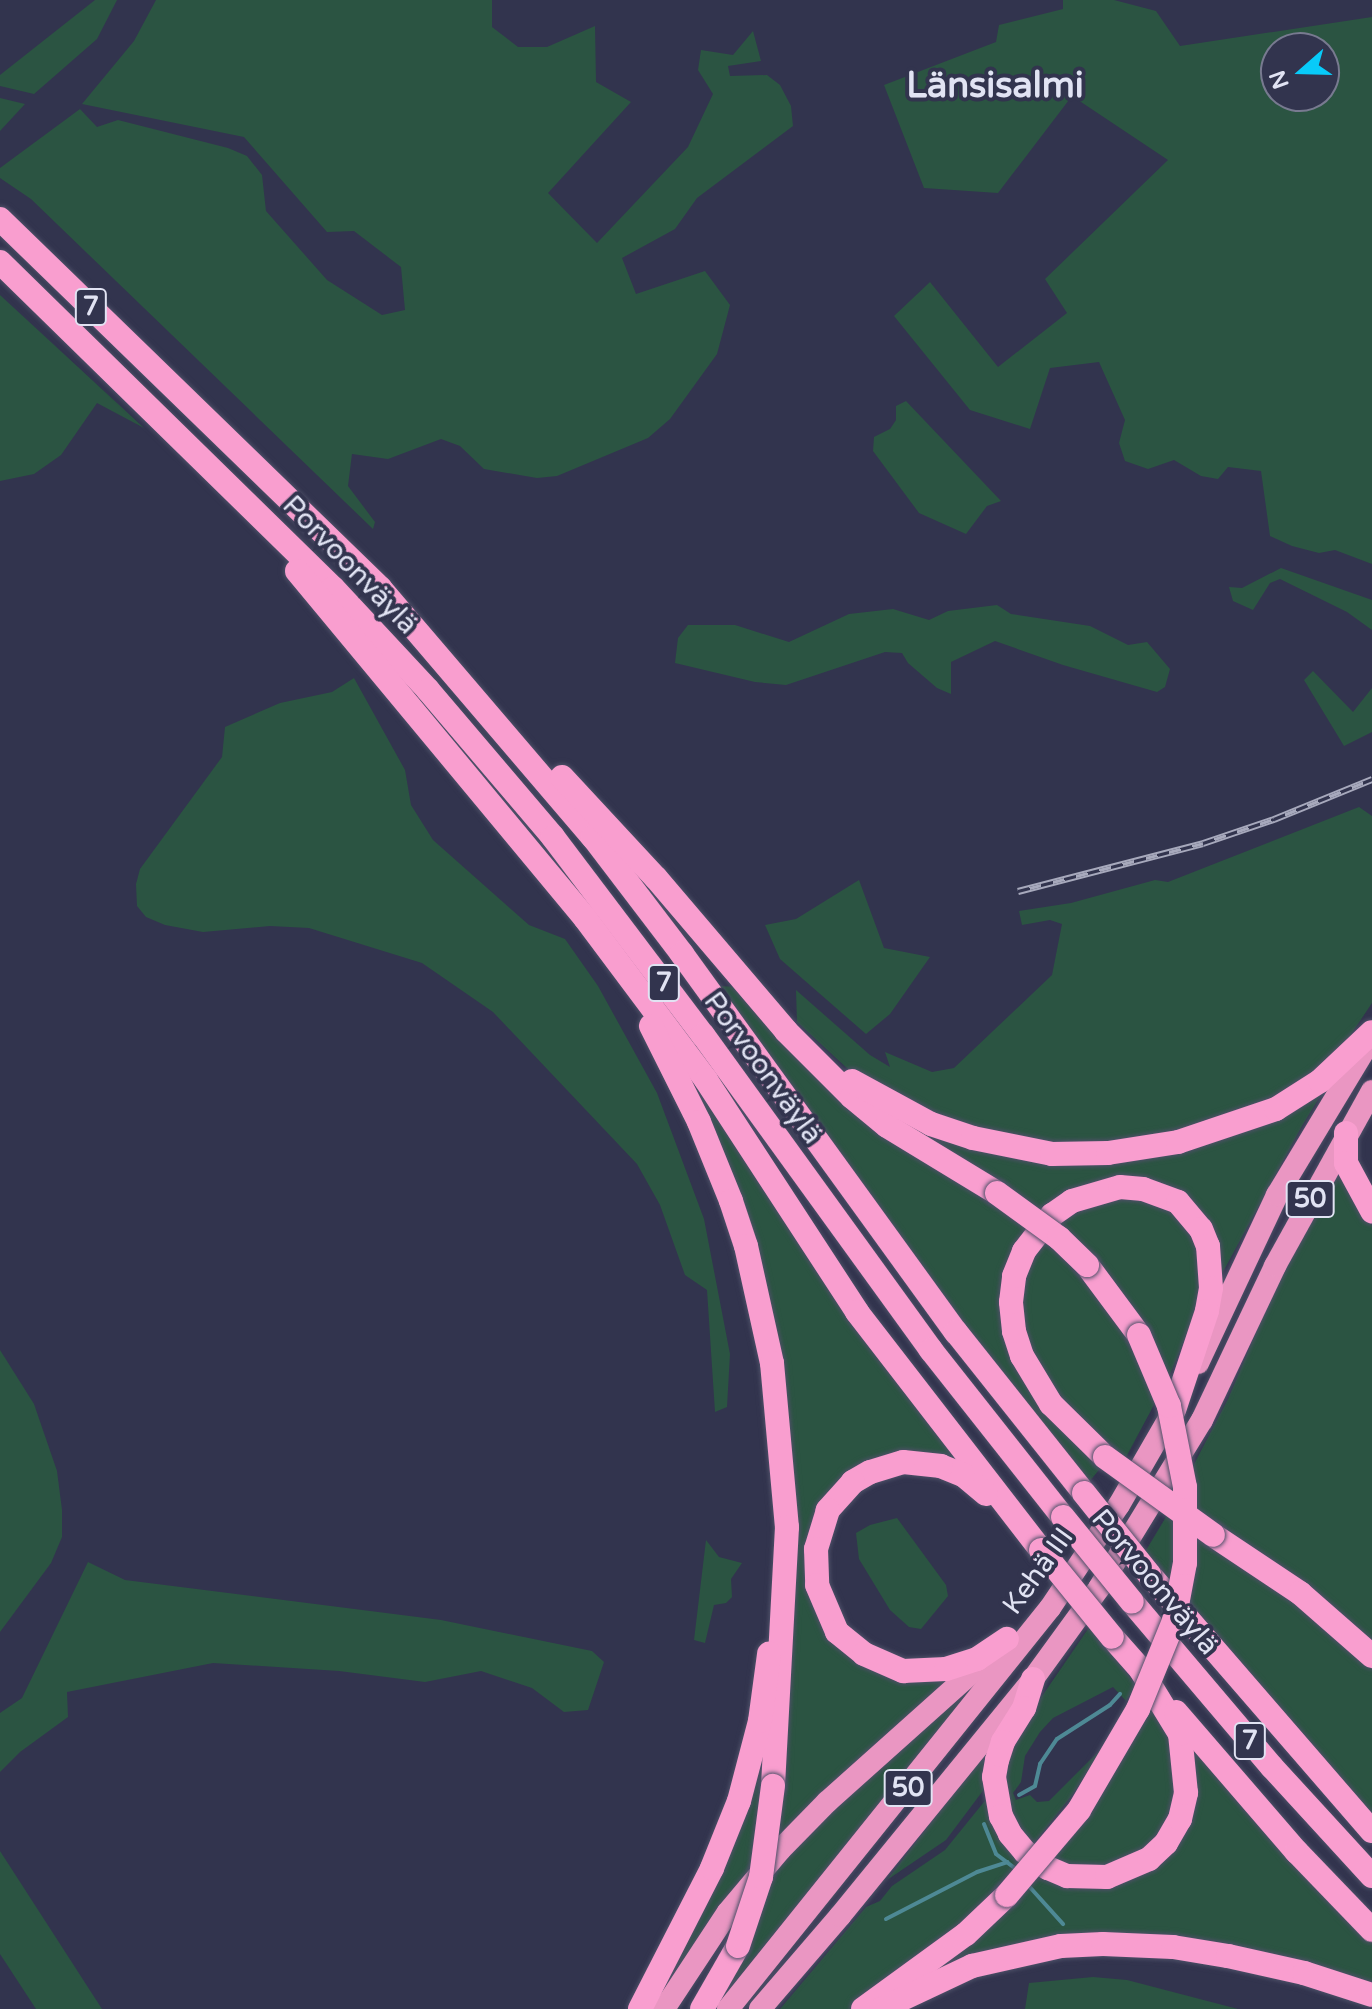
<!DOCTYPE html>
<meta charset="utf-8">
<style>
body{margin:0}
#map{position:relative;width:1372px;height:2009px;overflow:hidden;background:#32344e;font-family:"Varela Round",sans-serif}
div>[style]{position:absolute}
.green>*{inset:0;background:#2b5442}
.stream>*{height:4px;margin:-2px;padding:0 2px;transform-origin:2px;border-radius:2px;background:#4e8995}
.roads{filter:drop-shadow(0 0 2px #4e5068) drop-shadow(0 0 2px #4e5068)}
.trunk>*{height:22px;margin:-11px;padding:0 11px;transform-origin:11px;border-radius:11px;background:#ea96c2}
.motorway>*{height:24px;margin:-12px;padding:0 12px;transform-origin:12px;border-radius:12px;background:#f99ecf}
.rail>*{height:7px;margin-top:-3.5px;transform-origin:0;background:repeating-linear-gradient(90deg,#32344e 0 12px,#a7a9bc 0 24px);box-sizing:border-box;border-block:2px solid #a7a9bc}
.bridges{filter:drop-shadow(0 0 2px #4e5068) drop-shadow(0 0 2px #4e5068)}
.motorway-bridge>*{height:24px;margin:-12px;padding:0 12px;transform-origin:12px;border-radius:12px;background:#f99ecf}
span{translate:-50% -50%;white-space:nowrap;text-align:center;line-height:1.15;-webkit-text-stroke:8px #32344e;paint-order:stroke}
.shield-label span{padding:2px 6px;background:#32344e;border:2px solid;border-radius:6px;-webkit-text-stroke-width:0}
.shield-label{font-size:26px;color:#e1e3f3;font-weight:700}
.street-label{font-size:28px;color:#e1e3f3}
.district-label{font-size:36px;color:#e1e3f3;font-weight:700}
.north{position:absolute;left:1260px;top:32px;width:80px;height:80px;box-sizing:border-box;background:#32344e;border:2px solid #787a90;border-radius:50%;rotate:250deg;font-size:22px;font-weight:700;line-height:32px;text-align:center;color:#e1e3f3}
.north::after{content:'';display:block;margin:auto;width:28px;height:36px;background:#08cbf9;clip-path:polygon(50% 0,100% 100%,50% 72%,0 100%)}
</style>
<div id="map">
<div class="green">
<div style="clip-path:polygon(95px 0,117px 0,97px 39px,34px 94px,0 86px,0 75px)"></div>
<div style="clip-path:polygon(156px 0,492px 0,492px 27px,518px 47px,547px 47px,595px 26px,596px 82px,631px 102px,548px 193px,597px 243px,688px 147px,713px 94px,698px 70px,701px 50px,733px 55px,753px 31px,761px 61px,728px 66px,730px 76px,767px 75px,780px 85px,791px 106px,793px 126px,697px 198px,675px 229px,622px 258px,636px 294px,705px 271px,730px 305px,717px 354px,670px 419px,648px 438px,557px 476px,537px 478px,484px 469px,460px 446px,441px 439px,388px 459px,352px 454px,348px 486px,375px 522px,373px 529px,31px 199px,0 178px,0 168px,80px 109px,97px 127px,118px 120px,228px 148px,247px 156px,262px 175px,266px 211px,327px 280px,382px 315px,405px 310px,401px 267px,354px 231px,327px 232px,244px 137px,82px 104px,134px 41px)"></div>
<div style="clip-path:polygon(evenodd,1063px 0,1114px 0,1156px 11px,1180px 46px,1372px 17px,1372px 564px,1335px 550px,1319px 553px,1292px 546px,1270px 536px,1261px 471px,1228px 467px,1218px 479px,1201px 476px,1174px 460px,1148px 469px,1125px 461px,1119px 443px,1125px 420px,1099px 362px,1050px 368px,1030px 429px,970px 410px,894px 316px,930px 282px,998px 367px,1067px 313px,1045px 279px,1168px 160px,1072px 96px,998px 193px,924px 188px,884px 85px,996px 42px,999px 25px,1063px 9px,1063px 0,1276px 48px,1324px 48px,1324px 96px,1276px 96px,1276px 48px)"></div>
<div style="clip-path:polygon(0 98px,25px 104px,0 131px)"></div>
<div style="clip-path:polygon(0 295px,144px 428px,97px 403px,61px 455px,34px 474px,0 481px)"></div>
<div style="clip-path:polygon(906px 401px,1001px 501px,987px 506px,966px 534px,919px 513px,873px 451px,874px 437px,890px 429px,896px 420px,896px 406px)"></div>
<div style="clip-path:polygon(1281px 568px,1372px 600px,1372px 630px,1347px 612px,1280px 579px,1270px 583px,1253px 610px,1233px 601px,1229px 587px,1242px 588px)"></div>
<div style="clip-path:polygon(997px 605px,1011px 614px,1090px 626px,1128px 645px,1147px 642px,1170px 669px,1165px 687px,1157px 692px,1063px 665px,995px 641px,951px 662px,951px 694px,937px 688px,908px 663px,902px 653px,885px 652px,786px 685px,755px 682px,675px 663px,678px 638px,688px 625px,735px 625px,789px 642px,849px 614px,893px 609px,929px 620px,948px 611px)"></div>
<div style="clip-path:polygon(1313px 671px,1353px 712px,1372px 688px,1372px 732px,1344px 746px,1304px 680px)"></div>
<div style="clip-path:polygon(354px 678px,405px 770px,411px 805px,433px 840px,529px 925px,565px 939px,598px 986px,657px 1093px,704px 1219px,730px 1354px,727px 1407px,715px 1412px,707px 1290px,685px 1275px,660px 1205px,637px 1164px,493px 1012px,422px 963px,309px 928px,270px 926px,203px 932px,165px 925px,146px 917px,137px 906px,136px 884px,140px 869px,222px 757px,225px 727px,280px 703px,332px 692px)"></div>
<div style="clip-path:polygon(1359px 807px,1372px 816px,1372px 1003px,1340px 1051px,1320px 1070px,1268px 1102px,1173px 1132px,1134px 1140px,1051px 1146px,960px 1129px,849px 1070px,797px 1022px,796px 990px,870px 1055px,890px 1067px,885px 1052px,932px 1072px,954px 1068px,1052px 975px,1062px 924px,1050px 920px,1022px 925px,1019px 911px,1071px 903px,1155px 880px,1168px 882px)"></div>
<div style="clip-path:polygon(859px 880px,884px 948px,930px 957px,890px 1014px,866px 1034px,780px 959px,765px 925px,796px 919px)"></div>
<div style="clip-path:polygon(720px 986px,737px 987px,915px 1156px,1030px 1228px,1004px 1317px,1103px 1465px,1089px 1482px,960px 1318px)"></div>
<div style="clip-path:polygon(672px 1046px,970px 1471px,896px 1456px,812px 1531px,847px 1652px,962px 1670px,774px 1844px,779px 1374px)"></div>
<div style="clip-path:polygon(1330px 1080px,1302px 1126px,1217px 1283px,1167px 1188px,1043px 1213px,939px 1149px,899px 1117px,1110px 1157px)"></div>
<div style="clip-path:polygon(1334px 1170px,1361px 1205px,1372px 1226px,1372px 1644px,1196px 1511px,1192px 1468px,1228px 1399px,1286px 1262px)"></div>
<div style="clip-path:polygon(1111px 1197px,1153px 1199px,1184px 1218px,1200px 1252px,1199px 1305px,1169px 1377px,1056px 1223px)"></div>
<div style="clip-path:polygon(1041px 1237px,1085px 1280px,1128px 1340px,1156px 1401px,1124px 1461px,1054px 1394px,1021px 1326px,1020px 1284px)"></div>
<div style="clip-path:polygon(0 1350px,34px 1404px,57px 1471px,62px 1510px,62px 1537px,51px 1563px,0 1632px)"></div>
<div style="clip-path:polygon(1169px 1512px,1340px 1634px,1372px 1665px,1372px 1814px,1145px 1552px)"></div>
<div style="clip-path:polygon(897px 1518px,946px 1585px,948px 1596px,921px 1629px,909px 1627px,890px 1610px,859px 1559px,856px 1533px,870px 1525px)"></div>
<div style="clip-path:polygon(706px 1540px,719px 1557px,742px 1563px,731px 1579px,732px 1597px,726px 1603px,714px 1605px,705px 1643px,694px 1640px)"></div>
<div style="clip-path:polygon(88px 1562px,125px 1580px,441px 1620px,592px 1651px,604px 1662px,588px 1710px,564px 1712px,532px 1688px,481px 1671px,425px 1682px,339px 1671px,213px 1663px,67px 1692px,68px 1717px,20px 1752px,0 1772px,0 1713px,22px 1698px)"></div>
<div style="clip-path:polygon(1090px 1626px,1136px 1685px,1126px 1701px,1113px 1687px,1053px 1718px,1040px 1732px,1025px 1756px,1021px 1782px,1013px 1793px,1016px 1800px,1030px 1795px,1037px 1802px,1049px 1801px,1104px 1746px,1073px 1794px,1031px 1847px,1015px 1829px,1003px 1773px,1025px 1721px)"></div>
<div style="clip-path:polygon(983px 1676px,846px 1845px,713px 2009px,765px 1878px,851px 1791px)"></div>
<div style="clip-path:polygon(1151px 1703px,1170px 1733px,1179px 1765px,1171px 1822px,1142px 1855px,1087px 1871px,1049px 1860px)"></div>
<div style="clip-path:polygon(991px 1744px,988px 1784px,946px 1840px,887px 1880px)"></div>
<div style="clip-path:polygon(767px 1745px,752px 1869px,660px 1996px)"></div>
<div style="clip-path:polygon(1191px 1748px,1372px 1943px,1372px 1981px,1362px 1985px,1147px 1940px,903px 1988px,1040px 1871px,1072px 1883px,1167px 1850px)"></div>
<div style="clip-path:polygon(988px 1797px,1024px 1858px,936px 1951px,850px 2009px,780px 2009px,866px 1907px,880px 1901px,892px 1886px,945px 1850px)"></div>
<div style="clip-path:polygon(0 1851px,102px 2009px,36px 2009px,0 1954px)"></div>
<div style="clip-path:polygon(1093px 1977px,1127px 1980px,1238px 2009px,1025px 2009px,1029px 1983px)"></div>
</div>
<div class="stream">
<div style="left:1019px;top:1795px;width:18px;rotate:-29deg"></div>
<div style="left:1035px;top:1786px;width:23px;rotate:-77deg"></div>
<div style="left:1040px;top:1764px;width:30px;rotate:-56deg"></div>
<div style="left:1057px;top:1739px;width:63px;rotate:-32.7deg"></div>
<div style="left:1110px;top:1705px;width:15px;rotate:-48deg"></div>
<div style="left:984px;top:1824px;width:32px;rotate:68deg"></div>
<div style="left:996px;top:1854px;width:26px;rotate:37deg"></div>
<div style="left:1027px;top:1884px;width:54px;rotate:48deg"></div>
<div style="left:886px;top:1919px;width:102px;rotate:-27.3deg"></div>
<div style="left:977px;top:1872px;width:32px;rotate:-18deg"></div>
</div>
<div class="roads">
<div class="trunk">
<div style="left:1198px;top:1363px;width:186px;rotate:-64.8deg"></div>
<div style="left:1277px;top:1195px;width:180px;rotate:-58.9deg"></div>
<div style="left:664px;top:2009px;width:116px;rotate:-56.6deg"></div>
<div style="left:728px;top:1912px;width:81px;rotate:-50deg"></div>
<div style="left:780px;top:1850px;width:67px;rotate:-45.6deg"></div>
<div style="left:827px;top:1802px;width:225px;rotate:-41.8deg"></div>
<div style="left:728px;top:2009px;width:514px;rotate:-51.24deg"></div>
<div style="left:1050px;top:1608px;width:124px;rotate:-56.2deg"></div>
<div style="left:1119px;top:1505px;width:112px;rotate:-60deg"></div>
<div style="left:760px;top:2009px;width:123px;rotate:-49.3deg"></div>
<div style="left:840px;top:1916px;width:306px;rotate:-50.8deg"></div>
<div style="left:1033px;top:1679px;width:112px;rotate:-54deg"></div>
<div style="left:1099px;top:1588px;width:197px;rotate:-58.5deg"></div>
<div style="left:1202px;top:1420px;width:170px;rotate:-64.6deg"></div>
<div style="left:1275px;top:1266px;width:200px;rotate:-61deg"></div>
</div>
<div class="motorway">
<div style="left:0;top:219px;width:530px;rotate:44.16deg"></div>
<div style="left:380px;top:588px;width:328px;rotate:49.5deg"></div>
<div style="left:593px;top:837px;width:147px;rotate:52.7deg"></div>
<div style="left:682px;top:954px;width:467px;rotate:54.1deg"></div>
<div style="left:956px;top:1332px;width:206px;rotate:51.5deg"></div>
<div style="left:0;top:262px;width:466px;rotate:44.4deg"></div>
<div style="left:333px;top:588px;width:139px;rotate:47deg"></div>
<div style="left:428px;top:690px;width:193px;rotate:49.6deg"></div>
<div style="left:553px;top:837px;width:248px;rotate:52.9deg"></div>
<div style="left:703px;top:1035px;width:389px;rotate:54.1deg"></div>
<div style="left:931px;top:1350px;width:213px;rotate:51.7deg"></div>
<div style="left:297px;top:571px;width:451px;rotate:50.3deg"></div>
<div style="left:585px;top:918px;width:202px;rotate:53.2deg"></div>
<div style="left:706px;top:1080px;width:277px;rotate:56.9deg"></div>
<div style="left:857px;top:1312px;width:301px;rotate:52.3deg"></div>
<div style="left:562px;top:777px;width:138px;rotate:47.1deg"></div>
<div style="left:656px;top:878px;width:201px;rotate:49.6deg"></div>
<div style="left:786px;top:1031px;width:93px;rotate:45deg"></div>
<div style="left:852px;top:1097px;width:45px;rotate:39.6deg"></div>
<div style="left:887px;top:1126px;width:129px;rotate:31.3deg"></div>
<div style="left:651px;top:1026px;width:107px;rotate:63.4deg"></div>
<div style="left:699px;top:1122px;width:85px;rotate:67.9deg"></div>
<div style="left:731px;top:1201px;width:47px;rotate:71.6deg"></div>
<div style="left:746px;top:1246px;width:120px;rotate:77.5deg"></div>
<div style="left:772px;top:1363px;width:165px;rotate:84.8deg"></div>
<div style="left:787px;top:1527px;width:259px;rotate:93.1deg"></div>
<div style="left:852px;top:1081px;width:90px;rotate:28.6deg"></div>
<div style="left:931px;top:1124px;width:44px;rotate:18.4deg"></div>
<div style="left:973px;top:1138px;width:81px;rotate:11.4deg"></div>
<div style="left:1052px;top:1154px;width:56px;rotate:-1deg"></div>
<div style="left:1108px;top:1153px;width:71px;rotate:-8.9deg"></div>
<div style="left:1178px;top:1142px;width:103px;rotate:-18.6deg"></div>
<div style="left:1276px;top:1109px;width:52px;rotate:-32.5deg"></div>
<div style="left:1320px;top:1081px;width:71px;rotate:-43.3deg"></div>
<div style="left:1346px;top:1133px;width:30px;rotate:90deg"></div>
<div style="left:1346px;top:1163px;width:55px;rotate:61.6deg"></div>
<div style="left:1087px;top:1265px;width:87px;rotate:53.4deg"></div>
<div style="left:1105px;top:1457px;width:76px;rotate:-135.5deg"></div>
<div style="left:1051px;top:1404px;width:56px;rotate:-121.1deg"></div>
<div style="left:1022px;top:1356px;width:26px;rotate:-108deg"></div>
<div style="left:1014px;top:1331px;width:29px;rotate:-96deg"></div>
<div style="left:1011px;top:1302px;width:26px;rotate:-83deg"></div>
<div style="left:1014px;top:1276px;width:27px;rotate:-68deg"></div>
<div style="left:1024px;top:1251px;width:46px;rotate:-52.1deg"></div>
<div style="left:1052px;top:1215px;width:24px;rotate:-35deg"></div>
<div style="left:1072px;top:1201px;width:50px;rotate:-16.3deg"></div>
<div style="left:1120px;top:1187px;width:23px;rotate:5deg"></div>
<div style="left:1143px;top:1189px;width:37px;rotate:20deg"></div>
<div style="left:1178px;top:1202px;width:35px;rotate:50deg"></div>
<div style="left:1201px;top:1229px;width:18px;rotate:68deg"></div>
<div style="left:1208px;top:1246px;width:42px;rotate:85.9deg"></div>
<div style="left:1211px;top:1288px;width:23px;rotate:100deg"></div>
<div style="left:1207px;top:1311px;width:104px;rotate:108.4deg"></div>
<div style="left:986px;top:1494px;width:30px;rotate:-140deg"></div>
<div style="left:963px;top:1475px;width:24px;rotate:-158deg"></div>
<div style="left:941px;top:1466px;width:38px;rotate:-174deg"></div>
<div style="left:903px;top:1462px;width:34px;rotate:163deg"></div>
<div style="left:870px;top:1472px;width:20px;rotate:150deg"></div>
<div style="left:853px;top:1482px;width:38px;rotate:132deg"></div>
<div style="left:828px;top:1510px;width:41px;rotate:107.1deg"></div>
<div style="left:816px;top:1549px;width:36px;rotate:88deg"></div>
<div style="left:817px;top:1585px;width:51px;rotate:66.9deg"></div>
<div style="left:837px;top:1632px;width:35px;rotate:39deg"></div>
<div style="left:864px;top:1654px;width:43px;rotate:23.6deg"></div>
<div style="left:903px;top:1671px;width:43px;rotate:-2.7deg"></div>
<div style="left:946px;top:1669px;width:33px;rotate:-18deg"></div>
<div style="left:977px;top:1659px;width:36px;rotate:-34deg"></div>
<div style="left:1213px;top:1535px;width:105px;rotate:33.7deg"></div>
<div style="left:1300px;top:1593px;width:96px;rotate:41.2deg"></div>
<div style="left:1149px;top:1574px;width:340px;rotate:49.1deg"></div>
<div style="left:1132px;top:1602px;width:216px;rotate:49.7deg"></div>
<div style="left:1272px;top:1767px;width:148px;rotate:47.5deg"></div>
<div style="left:1112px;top:1637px;width:57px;rotate:48.5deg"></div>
<div style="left:1033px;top:1679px;width:30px;rotate:107deg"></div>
<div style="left:1024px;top:1708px;width:40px;rotate:122deg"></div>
<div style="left:1003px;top:1742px;width:19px;rotate:108deg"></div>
<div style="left:997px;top:1760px;width:17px;rotate:100deg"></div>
<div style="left:994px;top:1777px;width:40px;rotate:80deg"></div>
<div style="left:1001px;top:1816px;width:20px;rotate:63deg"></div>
<div style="left:1010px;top:1834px;width:23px;rotate:50deg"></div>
<div style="left:1025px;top:1852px;width:28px;rotate:35deg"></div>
<div style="left:1048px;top:1868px;width:21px;rotate:23deg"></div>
<div style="left:1067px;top:1876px;width:40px;rotate:1.4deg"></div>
<div style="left:1107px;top:1877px;width:46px;rotate:-23.2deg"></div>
<div style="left:1149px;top:1859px;width:23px;rotate:-43deg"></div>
<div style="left:1166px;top:1843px;width:28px;rotate:-60deg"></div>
<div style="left:1180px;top:1819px;width:27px;rotate:-77deg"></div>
<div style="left:1186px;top:1793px;width:59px;rotate:-95.8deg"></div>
<div style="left:1180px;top:1734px;width:75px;rotate:-121.4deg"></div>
<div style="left:1176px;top:1712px;width:185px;rotate:49.2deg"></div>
<div style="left:1297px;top:1852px;width:108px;rotate:46.1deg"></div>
<div style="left:640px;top:2009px;width:158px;rotate:-62.9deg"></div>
<div style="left:712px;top:1868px;width:72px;rotate:-68.1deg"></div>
<div style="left:739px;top:1801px;width:83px;rotate:-75.3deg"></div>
<div style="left:760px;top:1721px;width:68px;rotate:-82.3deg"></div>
<div style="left:702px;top:2009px;width:73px;rotate:-60.3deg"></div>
<div style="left:863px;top:2009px;width:127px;rotate:-36.1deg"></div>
<div style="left:966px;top:1934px;width:57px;rotate:-43.6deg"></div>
<div style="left:881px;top:2009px;width:101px;rotate:-25.3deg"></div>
<div style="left:972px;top:1966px;width:91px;rotate:-12.7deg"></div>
<div style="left:1061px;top:1946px;width:42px;rotate:-2.7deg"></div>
<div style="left:1103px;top:1944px;width:70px;rotate:2.5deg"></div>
<div style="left:1173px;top:1947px;width:56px;rotate:9.3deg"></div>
<div style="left:1228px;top:1956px;width:78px;rotate:12.6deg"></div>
<div style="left:1304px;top:1973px;width:71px;rotate:17.9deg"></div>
</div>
</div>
<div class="rail">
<div style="left:1018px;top:891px;width:191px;rotate:-14.5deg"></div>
<div style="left:1203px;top:843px;width:75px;rotate:-18.7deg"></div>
<div style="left:1274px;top:819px;width:106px;rotate:-22.2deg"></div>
</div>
<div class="bridges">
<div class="motorway-bridge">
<div style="left:997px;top:1193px;width:77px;rotate:36deg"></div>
<div style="left:1059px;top:1238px;width:39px;rotate:44deg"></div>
<div style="left:1105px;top:1457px;width:133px;rotate:35.8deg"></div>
<div style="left:1084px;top:1493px;width:104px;rotate:51.3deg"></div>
<div style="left:1063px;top:1517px;width:109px;rotate:50.9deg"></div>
<div style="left:1041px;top:1550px;width:112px;rotate:50.8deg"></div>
<div style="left:1007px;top:1895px;width:111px;rotate:-49.7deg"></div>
<div style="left:1079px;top:1810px;width:117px;rotate:-59.7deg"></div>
<div style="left:1138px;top:1709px;width:95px;rotate:-67.8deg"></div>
<div style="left:1174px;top:1621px;width:59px;rotate:-79.3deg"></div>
<div style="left:1185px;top:1563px;width:76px;rotate:-90deg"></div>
<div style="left:1185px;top:1487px;width:83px;rotate:-101.2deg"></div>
<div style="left:1169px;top:1406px;width:77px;rotate:-112.9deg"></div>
<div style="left:738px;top:1946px;width:73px;rotate:-71.6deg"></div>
<div style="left:761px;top:1877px;width:92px;rotate:-82.5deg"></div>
</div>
</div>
<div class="shield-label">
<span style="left:91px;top:307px">7</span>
<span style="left:664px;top:983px">7</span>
<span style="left:1310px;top:1199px">50</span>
<span style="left:1250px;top:1741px">7</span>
<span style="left:908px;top:1788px">50</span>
</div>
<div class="street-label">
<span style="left:350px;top:565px;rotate:46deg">Porvoonväylä</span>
<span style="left:763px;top:1068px;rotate:54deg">Porvoonväylä</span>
<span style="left:1038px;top:1571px;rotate:-54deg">Kehä III</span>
<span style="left:1155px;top:1582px;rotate:50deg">Porvoonväylä</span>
</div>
<div class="district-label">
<span style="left:995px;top:86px">Länsisalmi</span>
</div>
<div class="north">N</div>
</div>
